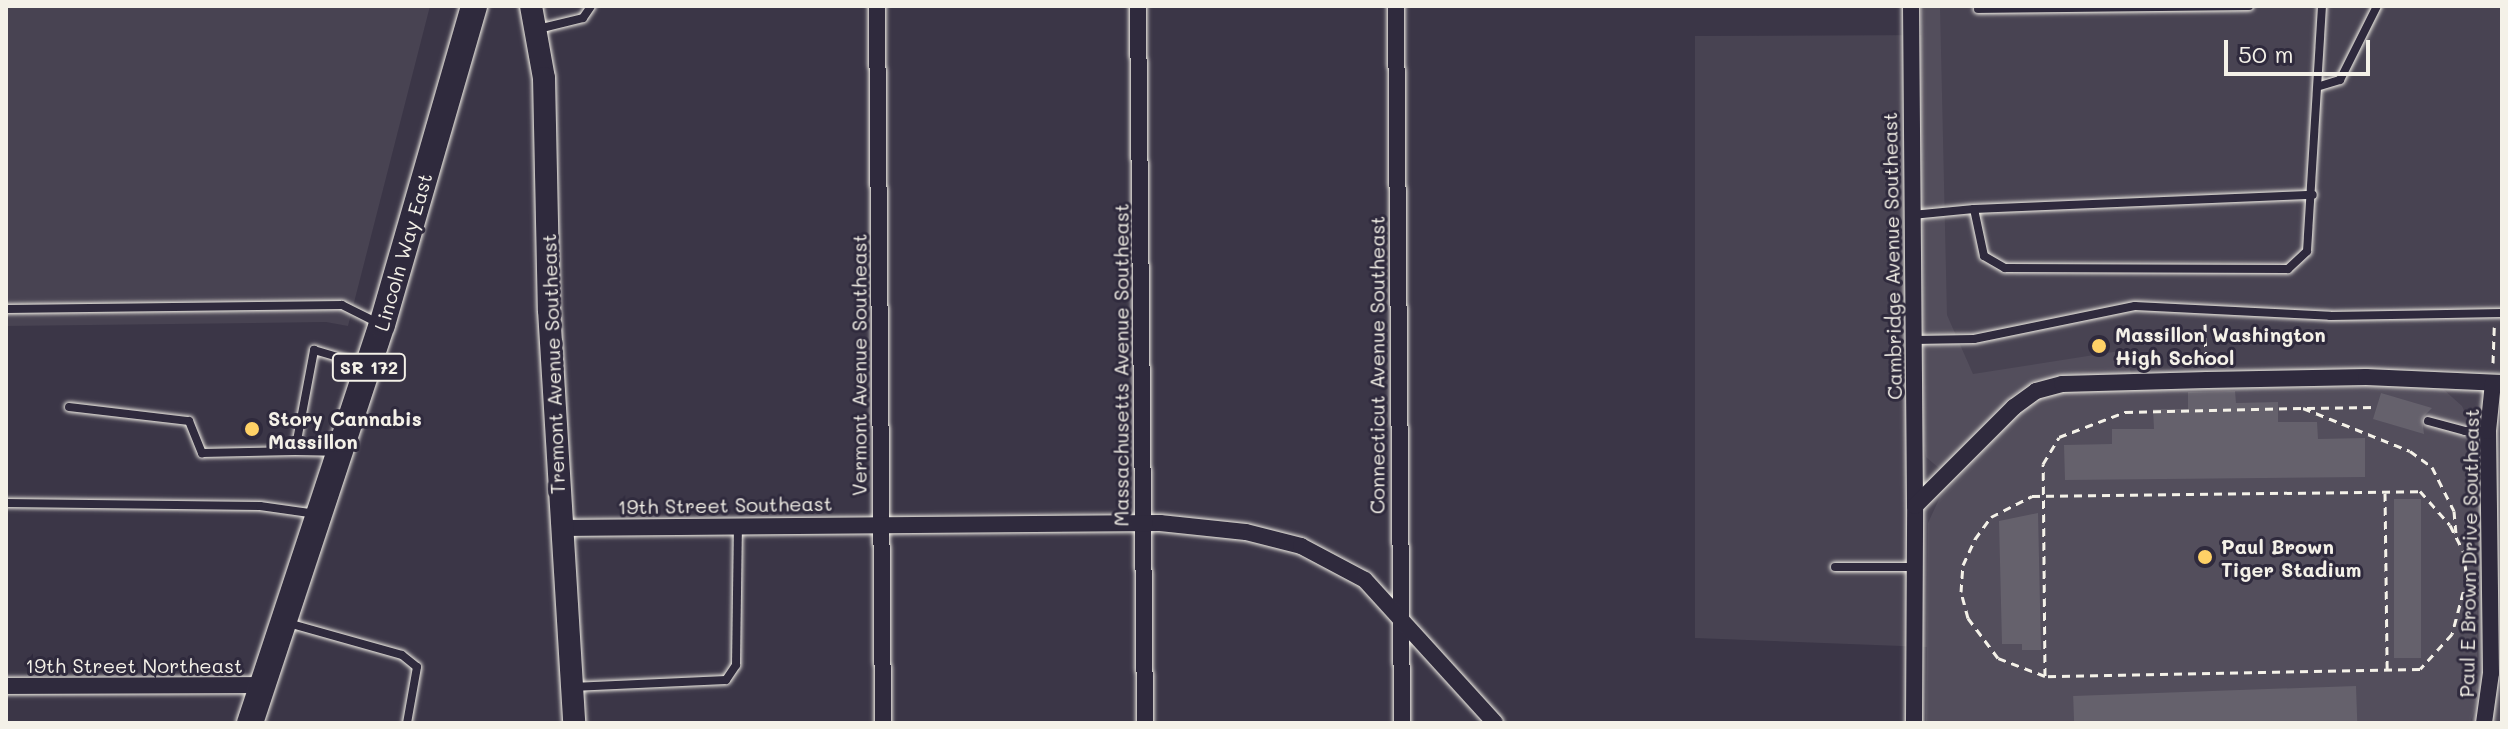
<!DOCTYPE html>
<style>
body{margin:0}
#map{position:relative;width:2508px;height:729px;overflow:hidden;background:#3b3647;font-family:Mali,sans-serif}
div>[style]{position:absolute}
.built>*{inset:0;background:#484352}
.green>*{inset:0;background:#534e5c}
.building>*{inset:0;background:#65616c;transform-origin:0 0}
.path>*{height:3px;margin-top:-1.5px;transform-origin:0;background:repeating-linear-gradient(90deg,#f4f1e8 0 8px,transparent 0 14px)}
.roads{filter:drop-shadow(0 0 2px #f4f1e8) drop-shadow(0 0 2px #f4f1e8)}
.service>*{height:8px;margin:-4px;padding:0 4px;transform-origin:4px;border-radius:4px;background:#2f2a3d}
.minor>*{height:16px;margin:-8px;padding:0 8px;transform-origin:8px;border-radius:8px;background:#2f2a3d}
.tertiary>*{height:22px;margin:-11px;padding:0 11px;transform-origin:11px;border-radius:11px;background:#2f2a3d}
.primary>*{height:26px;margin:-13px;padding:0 13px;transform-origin:13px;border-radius:13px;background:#2f2a3d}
.dots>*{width:22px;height:22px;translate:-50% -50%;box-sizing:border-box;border:4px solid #2f2a3d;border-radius:50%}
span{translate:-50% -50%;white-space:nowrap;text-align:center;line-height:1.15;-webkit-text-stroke:6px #2f2a3d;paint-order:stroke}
.shield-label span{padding:2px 6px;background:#2f2a3d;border:2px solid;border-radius:6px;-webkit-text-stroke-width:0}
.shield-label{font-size:18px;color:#f4f1e8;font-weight:700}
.street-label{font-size:20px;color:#f4f1e8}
.poi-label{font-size:20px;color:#f4f1e8;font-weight:700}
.left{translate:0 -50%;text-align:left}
.frame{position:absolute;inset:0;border:8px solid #f4f1e8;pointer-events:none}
.scale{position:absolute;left:2224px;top:40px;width:146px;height:36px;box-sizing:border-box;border:4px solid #f4f1e8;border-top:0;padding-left:10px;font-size:24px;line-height:28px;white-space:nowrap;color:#f4f1e8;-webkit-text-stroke:6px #2f2a3d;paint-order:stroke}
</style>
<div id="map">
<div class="built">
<div style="clip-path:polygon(6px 6px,430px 6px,348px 326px,326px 322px,6px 326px)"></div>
<div style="clip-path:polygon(1939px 6px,2502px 6px,2502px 723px,1928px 723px,1927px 647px,1695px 638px,1695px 36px,1939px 35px)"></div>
</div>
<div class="green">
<div style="clip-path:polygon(1921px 6px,1940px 6px,1947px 315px,1973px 374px,2126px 350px,2131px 374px,2036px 380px,2010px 397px,1940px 469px,1926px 457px,1924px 445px)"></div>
<div style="clip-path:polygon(2425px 385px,2443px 389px,2462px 406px,2469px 422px,2464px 436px,2474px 442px,2477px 457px,2477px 701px,2470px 723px,1926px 723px,1928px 523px,1940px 497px,2033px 399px,2058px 392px)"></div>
</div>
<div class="building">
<div style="clip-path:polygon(2235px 391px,2236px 403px,2278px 402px,2278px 422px,2317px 422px,2318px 439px,2365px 438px,2365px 477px,2065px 480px,2064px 445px,2112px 444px,2112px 429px,2154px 429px,2153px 409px,2188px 409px,2188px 392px)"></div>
<div style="clip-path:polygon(2381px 393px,2432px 408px,2422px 418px,2424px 434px,2373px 419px)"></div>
<div style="left:2394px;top:499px;width:27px;height:159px"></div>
<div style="clip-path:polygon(2038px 513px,2041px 650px,2022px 650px,2022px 644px,2002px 644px,1999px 521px)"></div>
<div style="left:2356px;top:686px;width:37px;height:283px;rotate:88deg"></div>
</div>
<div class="path">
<div style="left:2205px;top:324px;width:40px;rotate:88.6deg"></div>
<div style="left:2493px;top:363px;width:36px;rotate:-88deg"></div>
<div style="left:2307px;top:408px;width:69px;rotate:-0.8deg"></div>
<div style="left:2420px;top:491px;width:45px;rotate:48.6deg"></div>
<div style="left:2450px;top:525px;width:28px;rotate:63deg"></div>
<div style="left:2463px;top:550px;width:28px;rotate:82deg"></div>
<div style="left:2467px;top:578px;width:58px;rotate:105deg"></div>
<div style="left:2452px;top:634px;width:47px;rotate:132.4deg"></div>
<div style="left:2420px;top:669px;width:375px;rotate:178.9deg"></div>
<div style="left:2045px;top:676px;width:50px;rotate:-159deg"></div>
<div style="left:1998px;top:658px;width:50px;rotate:-126.9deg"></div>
<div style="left:1968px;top:618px;width:27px;rotate:-105deg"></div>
<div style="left:1961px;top:592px;width:27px;rotate:-86deg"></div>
<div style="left:1963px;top:565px;width:29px;rotate:-65deg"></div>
<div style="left:1975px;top:539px;width:27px;rotate:-54deg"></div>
<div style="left:1991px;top:517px;width:46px;rotate:-27.1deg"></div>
<div style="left:2032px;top:496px;width:388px;rotate:-0.7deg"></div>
<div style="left:2385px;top:493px;width:176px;rotate:89.3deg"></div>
<div style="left:2045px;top:676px;width:212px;rotate:-90.5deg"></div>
<div style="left:2043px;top:464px;width:31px;rotate:-59deg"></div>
<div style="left:2059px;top:437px;width:71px;rotate:-20.7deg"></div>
<div style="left:2125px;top:412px;width:178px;rotate:-1.3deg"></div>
<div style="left:2303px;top:408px;width:115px;rotate:21.9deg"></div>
<div style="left:2410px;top:451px;width:27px;rotate:36deg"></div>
<div style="left:2432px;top:467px;width:49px;rotate:63.4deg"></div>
<div style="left:2454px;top:511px;width:23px;rotate:85deg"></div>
</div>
<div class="roads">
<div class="service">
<div style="left:1978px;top:9px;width:271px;rotate:-0.6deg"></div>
<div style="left:538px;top:29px;width:46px;rotate:-13.7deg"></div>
<div style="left:583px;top:18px;width:14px;rotate:-56deg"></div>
<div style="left:2320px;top:86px;width:21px;rotate:-17deg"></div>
<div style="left:2340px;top:80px;width:83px;rotate:-63.4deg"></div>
<div style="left:1974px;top:209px;width:339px;rotate:-2.4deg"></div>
<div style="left:1912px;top:215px;width:62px;rotate:-5.5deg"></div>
<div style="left:1974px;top:209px;width:48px;rotate:78deg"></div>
<div style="left:1984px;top:256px;width:24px;rotate:30deg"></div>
<div style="left:2005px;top:268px;width:283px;rotate:0.2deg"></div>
<div style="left:2288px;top:269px;width:26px;rotate:-43deg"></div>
<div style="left:2307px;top:251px;width:245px;rotate:-86.5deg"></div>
<div style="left:6px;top:309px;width:336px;rotate:-0.7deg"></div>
<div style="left:342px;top:305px;width:40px;rotate:26.6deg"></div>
<div style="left:1914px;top:340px;width:60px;rotate:-1deg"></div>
<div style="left:1974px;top:339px;width:164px;rotate:-11.6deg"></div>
<div style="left:2135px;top:306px;width:195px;rotate:2.9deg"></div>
<div style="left:2330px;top:316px;width:172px;rotate:-1deg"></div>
<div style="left:69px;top:407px;width:121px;rotate:6.7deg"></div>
<div style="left:189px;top:421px;width:35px;rotate:68deg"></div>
<div style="left:202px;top:453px;width:93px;rotate:-1.2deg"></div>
<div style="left:295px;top:451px;width:103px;rotate:-79.3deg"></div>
<div style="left:314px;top:350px;width:53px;rotate:16.4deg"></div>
<div style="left:2428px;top:421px;width:38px;rotate:15deg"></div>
<div style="left:2465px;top:431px;width:23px"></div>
<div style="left:295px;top:451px;width:39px;rotate:1deg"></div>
<div style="left:6px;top:503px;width:254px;rotate:0.7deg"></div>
<div style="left:260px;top:506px;width:57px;rotate:8.1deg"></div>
<div style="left:1835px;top:567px;width:80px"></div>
<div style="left:288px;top:623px;width:118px;rotate:15.7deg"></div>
<div style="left:402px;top:655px;width:19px;rotate:39deg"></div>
<div style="left:417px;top:667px;width:57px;rotate:100.1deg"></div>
<div style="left:572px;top:687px;width:154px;rotate:-2.6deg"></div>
<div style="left:726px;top:680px;width:18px;rotate:-56deg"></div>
<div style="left:736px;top:665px;width:138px;rotate:-89.2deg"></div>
</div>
<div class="minor">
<div style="left:877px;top:6px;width:717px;rotate:89.52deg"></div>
<div style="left:1138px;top:6px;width:717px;rotate:89.44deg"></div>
<div style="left:1396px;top:6px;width:717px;rotate:89.52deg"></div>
<div style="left:1911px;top:6px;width:500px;rotate:89.54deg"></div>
<div style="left:560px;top:528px;width:600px;rotate:-0.48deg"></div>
<div style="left:1160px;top:523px;width:86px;rotate:6deg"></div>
<div style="left:1246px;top:532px;width:57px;rotate:14.3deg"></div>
<div style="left:1301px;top:546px;width:72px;rotate:28deg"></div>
<div style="left:1365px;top:580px;width:193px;rotate:47.7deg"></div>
<div style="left:6px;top:686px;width:257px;rotate:-0.2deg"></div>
<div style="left:1914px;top:723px;width:217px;rotate:-89.7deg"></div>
<div style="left:1915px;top:506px;width:140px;rotate:-45deg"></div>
<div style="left:2014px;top:407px;width:27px;rotate:-36deg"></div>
<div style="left:2036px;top:391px;width:27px;rotate:-15deg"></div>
<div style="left:2062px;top:384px;width:145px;rotate:-1.6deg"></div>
<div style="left:2207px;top:380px;width:159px;rotate:-1.1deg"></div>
<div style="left:2366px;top:377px;width:136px;rotate:2.5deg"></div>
<div style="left:2484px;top:723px;width:50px;rotate:-82deg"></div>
<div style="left:2491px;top:673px;width:242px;rotate:-90.7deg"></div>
<div style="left:2488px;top:431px;width:48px;rotate:-84.1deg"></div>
</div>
<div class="tertiary">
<div style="left:531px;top:6px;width:73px;rotate:79.8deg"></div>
<div style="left:544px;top:78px;width:232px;rotate:88.8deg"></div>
<div style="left:549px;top:310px;width:414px;rotate:86.5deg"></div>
</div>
<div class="primary">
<div style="left:250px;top:723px;width:419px;rotate:-71.7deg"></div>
<div style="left:382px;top:325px;width:332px;rotate:-73.9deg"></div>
</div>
</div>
<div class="dots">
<div style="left:2099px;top:346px;background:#ffd166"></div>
<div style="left:252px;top:429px;background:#ffd166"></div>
<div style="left:2205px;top:557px;background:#ffd166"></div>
</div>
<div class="shield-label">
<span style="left:369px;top:367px">SR 172</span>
</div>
<div class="street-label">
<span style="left:403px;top:252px;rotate:-74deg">Lincoln Way East</span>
<span style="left:1892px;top:256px;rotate:-91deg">Cambridge Avenue Southeast</span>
<span style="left:553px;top:364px;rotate:-92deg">Tremont Avenue Southeast</span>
<span style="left:859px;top:365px;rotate:-90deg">Vermont Avenue Southeast</span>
<span style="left:1121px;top:365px;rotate:-90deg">Massachusetts Avenue Southeast</span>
<span style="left:1377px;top:365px;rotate:-90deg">Connecticut Avenue Southeast</span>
<span style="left:725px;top:505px;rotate:-1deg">19th Street Southeast</span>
<span style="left:2469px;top:553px;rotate:-89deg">Paul E Brown Drive Southeast</span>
<span style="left:134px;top:665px">19th Street Northeast</span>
</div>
<div class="poi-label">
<span class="left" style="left:2115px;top:346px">Massillon Washington<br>High School</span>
<span class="left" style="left:268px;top:430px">Story Cannabis<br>Massillon</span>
<span class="left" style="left:2221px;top:558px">Paul Brown<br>Tiger Stadium</span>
</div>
<div class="frame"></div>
<div class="scale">50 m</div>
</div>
